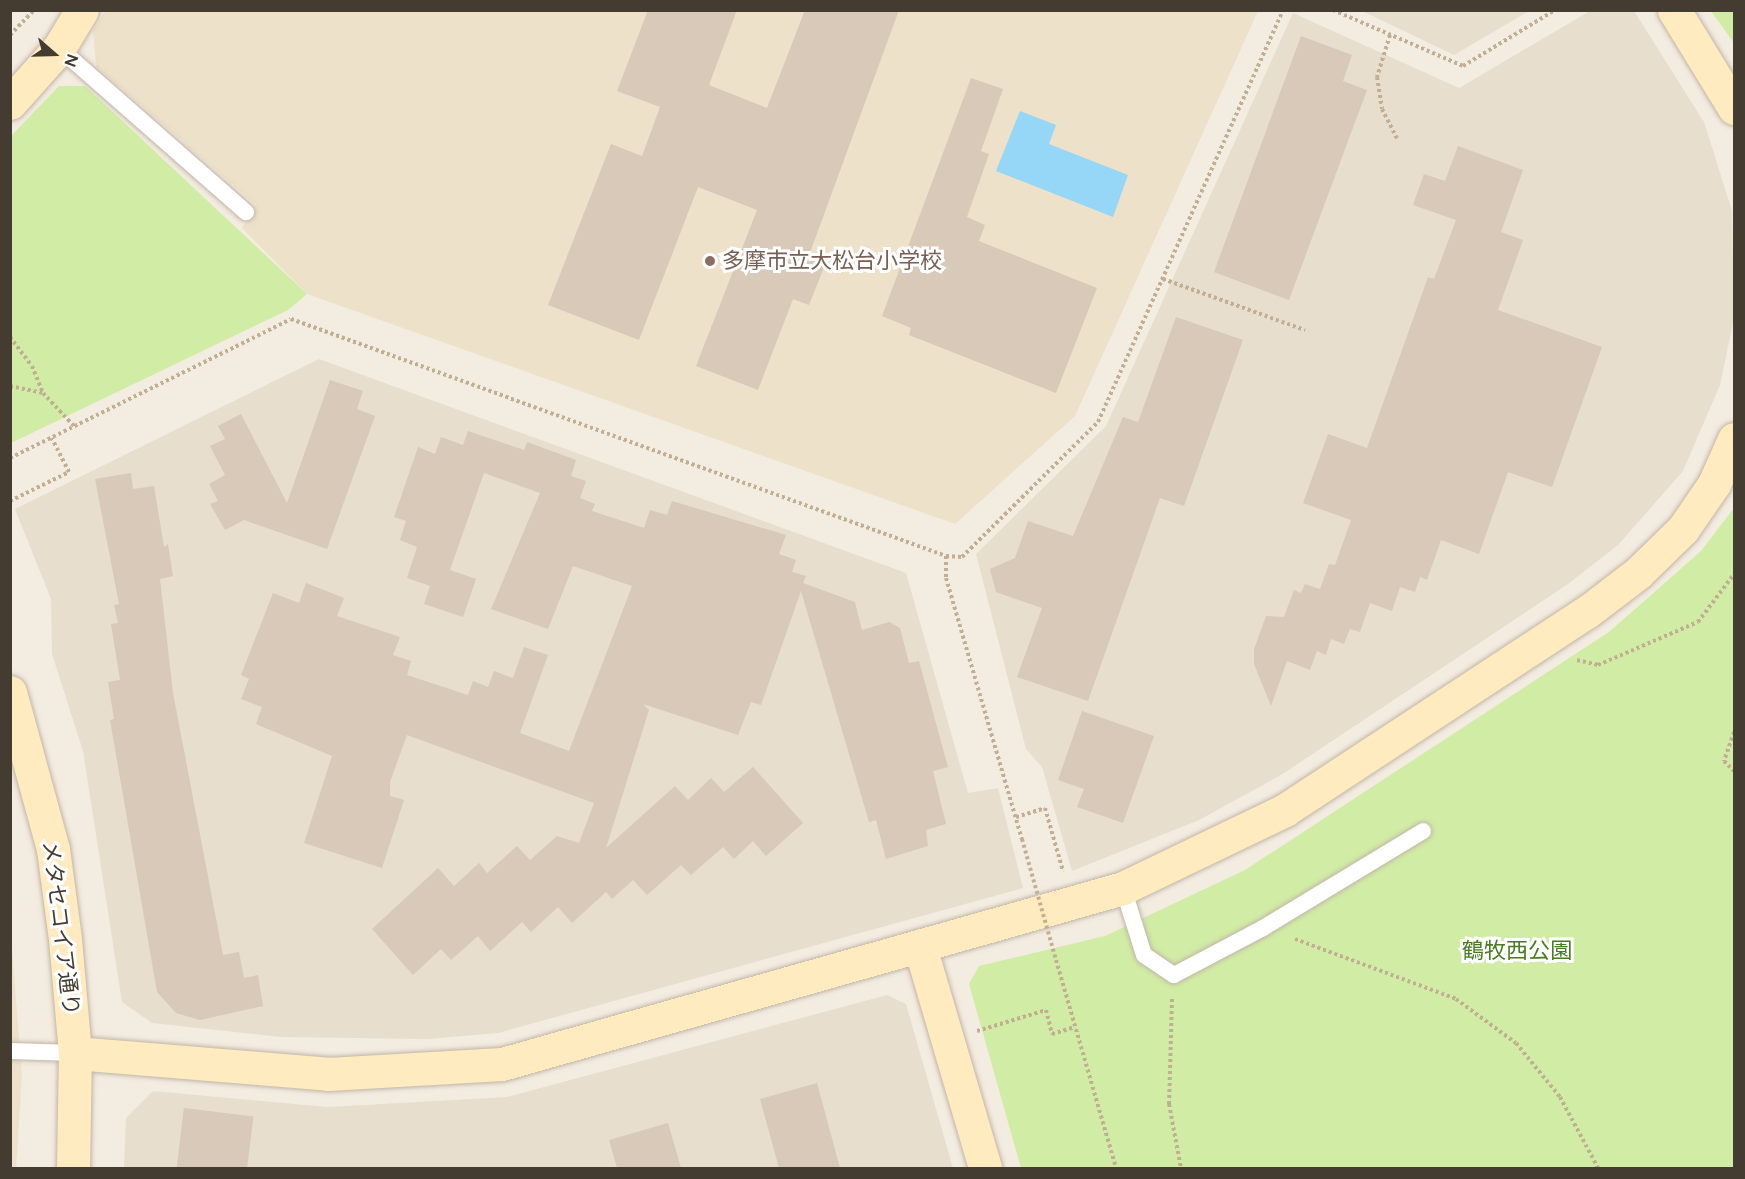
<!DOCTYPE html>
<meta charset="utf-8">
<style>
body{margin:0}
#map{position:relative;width:1745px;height:1179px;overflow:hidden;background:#f3ece1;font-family:Figtree,"Noto Sans JP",sans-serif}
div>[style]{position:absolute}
.residential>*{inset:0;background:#e7dece}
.education>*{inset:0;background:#ede1c9}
.green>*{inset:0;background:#d1eca5}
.water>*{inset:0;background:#96d6f7}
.building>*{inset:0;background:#d8c9b8;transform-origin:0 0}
.path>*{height:4px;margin-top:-2px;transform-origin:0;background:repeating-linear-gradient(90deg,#c2ae93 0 3px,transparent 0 6px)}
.roads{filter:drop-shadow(0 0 2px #c1b6a6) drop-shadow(0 0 2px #c1b6a6)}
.lane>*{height:16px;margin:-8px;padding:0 8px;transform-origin:8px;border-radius:8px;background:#fff}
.secondary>*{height:33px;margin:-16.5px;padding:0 16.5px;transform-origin:16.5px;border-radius:16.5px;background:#ffebbf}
.path-bridge>*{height:4px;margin-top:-2px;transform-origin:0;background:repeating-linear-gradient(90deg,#c2ae93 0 3px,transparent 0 6px)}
.dots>*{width:16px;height:16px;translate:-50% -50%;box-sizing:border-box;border:3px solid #fff;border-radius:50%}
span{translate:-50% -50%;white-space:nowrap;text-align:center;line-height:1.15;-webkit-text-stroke:6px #fff;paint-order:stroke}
.education-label{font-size:22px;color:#785e54}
.left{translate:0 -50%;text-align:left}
.street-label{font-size:22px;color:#443b31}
.park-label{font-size:22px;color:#497a20}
.frame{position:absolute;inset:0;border:12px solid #443b31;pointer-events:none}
.north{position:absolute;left:24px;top:24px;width:60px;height:60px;-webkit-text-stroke:4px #fff;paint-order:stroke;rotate:110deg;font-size:16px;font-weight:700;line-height:24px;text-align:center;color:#443b31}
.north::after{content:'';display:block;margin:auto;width:21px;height:27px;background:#443b31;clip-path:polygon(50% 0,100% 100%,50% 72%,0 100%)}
</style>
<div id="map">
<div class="residential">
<div style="clip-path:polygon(1362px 11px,1529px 11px,1454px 55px)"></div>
<div style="clip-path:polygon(1590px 11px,1634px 11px,1704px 122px,1732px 211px,1734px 318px,1720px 385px,1683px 471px,1618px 545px,1568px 584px,1281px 775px,1199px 820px,1072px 871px,1042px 767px,1026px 749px,976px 554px,1106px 426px,1293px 13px,1459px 88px)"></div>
<div style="clip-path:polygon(319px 359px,906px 573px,968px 793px,998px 788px,1023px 888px,498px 1033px,428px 1039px,281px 1037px,152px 1023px,122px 1002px,83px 751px,52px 654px,51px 599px,15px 509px)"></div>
<div style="clip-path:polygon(887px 995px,906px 1004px,953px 1168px,124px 1168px,126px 1118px,153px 1091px,327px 1107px,507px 1097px)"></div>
</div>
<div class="education">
<div style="clip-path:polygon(106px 10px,1258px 11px,1075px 416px,955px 524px,307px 294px,242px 228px,256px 205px,96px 66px,93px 31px)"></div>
<div style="clip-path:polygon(10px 923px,22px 1076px,16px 1168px,10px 1168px)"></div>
</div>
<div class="green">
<div style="clip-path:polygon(1711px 11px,1734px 11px,1734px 43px)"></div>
<div style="clip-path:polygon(59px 86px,85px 86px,307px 294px,288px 310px,11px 443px,11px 136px)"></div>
<div style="clip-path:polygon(1734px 508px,1734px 1168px,1021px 1168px,969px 984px,979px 966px,1105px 936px,1245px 870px,1609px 632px,1701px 551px)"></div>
</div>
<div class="water">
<div style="clip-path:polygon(1020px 111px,1056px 125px,1049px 144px,1128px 175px,1113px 217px,996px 171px)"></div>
</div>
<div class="building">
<div style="clip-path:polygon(648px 10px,737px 10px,709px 85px,767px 108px,805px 10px,899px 10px,808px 258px,825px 265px,809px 305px,793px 299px,758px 390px,696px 366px,757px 210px,698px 187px,639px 340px,548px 305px,611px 144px,642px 156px,660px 107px,617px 91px)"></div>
<div style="clip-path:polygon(1301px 36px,1352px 55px,1343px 81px,1367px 90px,1289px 300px,1214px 272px)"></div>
<div style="clip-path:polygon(971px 78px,1003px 89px,981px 151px,989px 154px,967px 217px,985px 225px,979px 241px,1097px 288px,1056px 393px,909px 335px,911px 328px,882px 316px)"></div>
<div style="clip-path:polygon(1458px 146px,1523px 170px,1501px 232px,1523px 240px,1498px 310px,1602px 347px,1552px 487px,1508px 472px,1479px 554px,1441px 540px,1427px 580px,1420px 577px,1415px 592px,1400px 587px,1392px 611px,1370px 603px,1360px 632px,1350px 629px,1344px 644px,1331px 639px,1326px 655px,1317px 651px,1310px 670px,1287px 661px,1271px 706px,1254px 664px,1254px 649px,1266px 616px,1284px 617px,1294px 590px,1301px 593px,1305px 584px,1320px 589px,1329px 564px,1335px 565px,1351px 520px,1303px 503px,1328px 434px,1367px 448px,1428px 277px,1434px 279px,1456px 220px,1413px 205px,1424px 174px,1445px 181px)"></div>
<div style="clip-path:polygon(1176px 317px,1243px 340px,1184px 506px,1160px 498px,1088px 701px,1017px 677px,1042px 608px,996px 592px,990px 569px,1015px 558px,1028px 521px,1073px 536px,1123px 417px,1138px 422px)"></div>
<div style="clip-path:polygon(330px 380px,363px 391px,357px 409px,375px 416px,327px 549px,244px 520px,225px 530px,210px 504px,218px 501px,209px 484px,225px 475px,210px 446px,225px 439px,218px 426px,241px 414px,287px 503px)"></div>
<div style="clip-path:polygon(468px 431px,524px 450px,527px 442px,576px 460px,571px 476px,586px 481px,580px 498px,595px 504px,592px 511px,644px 528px,650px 510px,667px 515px,672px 501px,786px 535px,779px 554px,796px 560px,792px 572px,806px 576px,803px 583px,855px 602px,862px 630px,889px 622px,900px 628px,909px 663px,919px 661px,948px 767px,933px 771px,946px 824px,926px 830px,928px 846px,886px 859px,876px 820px,869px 822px,801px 591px,761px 705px,751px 702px,738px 735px,643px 704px,649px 710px,606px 848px,675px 786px,688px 800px,711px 778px,724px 792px,753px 767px,803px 823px,766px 856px,753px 841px,734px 859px,723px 847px,691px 875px,681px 865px,647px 895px,633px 880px,612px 899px,606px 892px,572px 923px,558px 907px,531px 932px,522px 922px,490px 951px,478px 936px,451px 960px,441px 949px,413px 975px,372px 929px,438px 868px,454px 886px,479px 863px,487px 873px,517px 846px,530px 860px,557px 836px,579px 843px,594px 803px,407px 735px,390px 782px,390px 796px,404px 800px,382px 868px,304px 843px,332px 756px,256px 724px,262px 707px,241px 699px,249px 679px,241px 675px,273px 593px,299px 603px,306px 583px,344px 598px,337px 616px,400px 637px,393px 655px,411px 661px,407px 675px,468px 695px,473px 681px,488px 687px,494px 671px,513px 678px,524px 647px,548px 655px,520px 733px,569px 751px,632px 586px,573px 566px,548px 629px,491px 609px,540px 493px,484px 473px,450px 570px,476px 579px,463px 617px,424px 604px,430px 586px,407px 578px,417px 547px,400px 540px,406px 521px,394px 517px,418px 447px,435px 454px,441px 437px,463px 445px)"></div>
<div style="clip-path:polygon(131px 473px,133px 489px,154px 486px,164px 547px,168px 544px,173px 576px,160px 579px,173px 693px,223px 955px,239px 952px,244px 978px,258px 975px,263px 1006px,200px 1020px,176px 1013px,157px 992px,110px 720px,114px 719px,108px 682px,120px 680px,111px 624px,118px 623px,114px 605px,119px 604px,95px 479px)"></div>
<div style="clip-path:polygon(1082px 711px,1154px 736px,1123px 823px,1077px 807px,1084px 789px,1058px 780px)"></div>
<div style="clip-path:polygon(817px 1083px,840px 1168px,779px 1168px,760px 1099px)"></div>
<div style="left:184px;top:1108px;width:70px;height:60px;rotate:7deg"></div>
<div style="clip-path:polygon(668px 1123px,681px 1168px,617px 1168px,609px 1140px)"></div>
</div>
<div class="path">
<div style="left:1333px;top:10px;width:142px;rotate:23.3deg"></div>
<div style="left:1463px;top:66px;width:108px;rotate:-31.3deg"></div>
<div style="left:10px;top:35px;width:35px;rotate:-46deg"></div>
<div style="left:1390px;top:35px;width:44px;rotate:107.2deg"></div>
<div style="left:1377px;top:77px;width:32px;rotate:81deg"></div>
<div style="left:1382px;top:109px;width:33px;rotate:63deg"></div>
<div style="left:1163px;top:279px;width:151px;rotate:19.8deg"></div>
<div style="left:10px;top:337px;width:36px;rotate:53deg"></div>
<div style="left:32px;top:366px;width:29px;rotate:68deg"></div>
<div style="left:43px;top:393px;width:45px;rotate:46.8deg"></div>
<div style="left:10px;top:386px;width:33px;rotate:12deg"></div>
<div style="left:10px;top:458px;width:313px;rotate:-26.3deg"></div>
<div style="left:291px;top:319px;width:697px;rotate:19.89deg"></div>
<div style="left:946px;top:556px;width:22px;rotate:90deg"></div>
<div style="left:946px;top:578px;width:272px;rotate:73.8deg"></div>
<div style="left:10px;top:501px;width:66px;rotate:-26.2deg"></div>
<div style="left:69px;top:472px;width:38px;rotate:-117deg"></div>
<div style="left:946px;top:556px;width:16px;rotate:4deg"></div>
<div style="left:962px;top:557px;width:192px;rotate:-44.8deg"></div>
<div style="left:1098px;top:422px;width:452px;rotate:-65.8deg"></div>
<div style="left:1577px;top:660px;width:22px;rotate:13deg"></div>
<div style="left:1598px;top:665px;width:109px;rotate:-23.3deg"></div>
<div style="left:1698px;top:622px;width:60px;rotate:-53.1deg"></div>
<div style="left:1734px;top:732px;width:31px;rotate:109deg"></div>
<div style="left:1724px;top:761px;width:14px;rotate:45deg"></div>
<div style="left:1016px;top:817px;width:30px;rotate:-17deg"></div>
<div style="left:1045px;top:808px;width:66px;rotate:74.1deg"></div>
<div style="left:1295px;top:939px;width:172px;rotate:20.4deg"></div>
<div style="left:1456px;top:999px;width:74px;rotate:36.3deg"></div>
<div style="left:1516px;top:1043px;width:70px;rotate:50.8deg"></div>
<div style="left:1560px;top:1097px;width:81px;rotate:61.8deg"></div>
<div style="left:1056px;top:960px;width:216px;rotate:73.9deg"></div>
<div style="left:1172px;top:999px;width:105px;rotate:91.6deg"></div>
<div style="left:1169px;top:1104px;width:65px;rotate:79.4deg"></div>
<div style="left:977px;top:1031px;width:72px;rotate:-16.9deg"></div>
<div style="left:1046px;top:1010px;width:25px;rotate:76deg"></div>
<div style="left:1052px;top:1034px;width:24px;rotate:-17deg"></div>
</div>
<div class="roads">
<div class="lane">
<div style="left:59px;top:48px;width:249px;rotate:41.3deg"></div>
<div style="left:1123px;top:888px;width:70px;rotate:72.6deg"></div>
<div style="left:1144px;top:955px;width:36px;rotate:34deg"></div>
<div style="left:1174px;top:975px;width:101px;rotate:-27.8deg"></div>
<div style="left:1263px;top:928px;width:187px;rotate:-31.2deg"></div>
<div style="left:10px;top:1051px;width:65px;rotate:1.8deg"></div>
</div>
<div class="secondary">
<div style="left:1674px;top:10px;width:115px;rotate:58.5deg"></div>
<div style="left:10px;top:103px;width:74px;rotate:-48.3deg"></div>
<div style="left:59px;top:48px;width:44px;rotate:-58.8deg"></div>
<div style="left:10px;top:692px;width:163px;rotate:74.7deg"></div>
<div style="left:53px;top:849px;width:91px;rotate:82.4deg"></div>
<div style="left:65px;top:939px;width:114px;rotate:85deg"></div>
<div style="left:75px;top:1053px;width:115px;rotate:91deg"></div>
<div style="left:921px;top:950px;width:227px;rotate:73.6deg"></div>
<div style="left:75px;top:1053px;width:254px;rotate:4.7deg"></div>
<div style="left:328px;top:1074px;width:174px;rotate:-3.3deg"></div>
<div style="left:502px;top:1064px;width:645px;rotate:-15.82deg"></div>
<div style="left:1123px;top:888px;width:180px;rotate:-25.7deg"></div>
<div style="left:1285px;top:810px;width:361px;rotate:-33.3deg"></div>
<div style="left:1587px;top:612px;width:64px;rotate:-37.4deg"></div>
<div style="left:1638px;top:573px;width:63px;rotate:-44.4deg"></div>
<div style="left:1683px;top:529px;width:55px;rotate:-55.4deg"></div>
<div style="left:1714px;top:484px;width:49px;rotate:-66deg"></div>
</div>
</div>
<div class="path-bridge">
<div style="left:1022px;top:839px;width:126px;rotate:74.3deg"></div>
</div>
<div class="dots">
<div style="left:710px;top:261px;background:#8d6e63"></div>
</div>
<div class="education-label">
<span class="left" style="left:722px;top:261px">多摩市立大松台小学校</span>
</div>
<div class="street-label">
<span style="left:61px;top:928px;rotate:83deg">メタセコイア通り</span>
</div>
<div class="park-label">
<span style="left:1517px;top:951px">鶴牧西公園</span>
</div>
<div class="frame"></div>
<div class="north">N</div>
</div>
